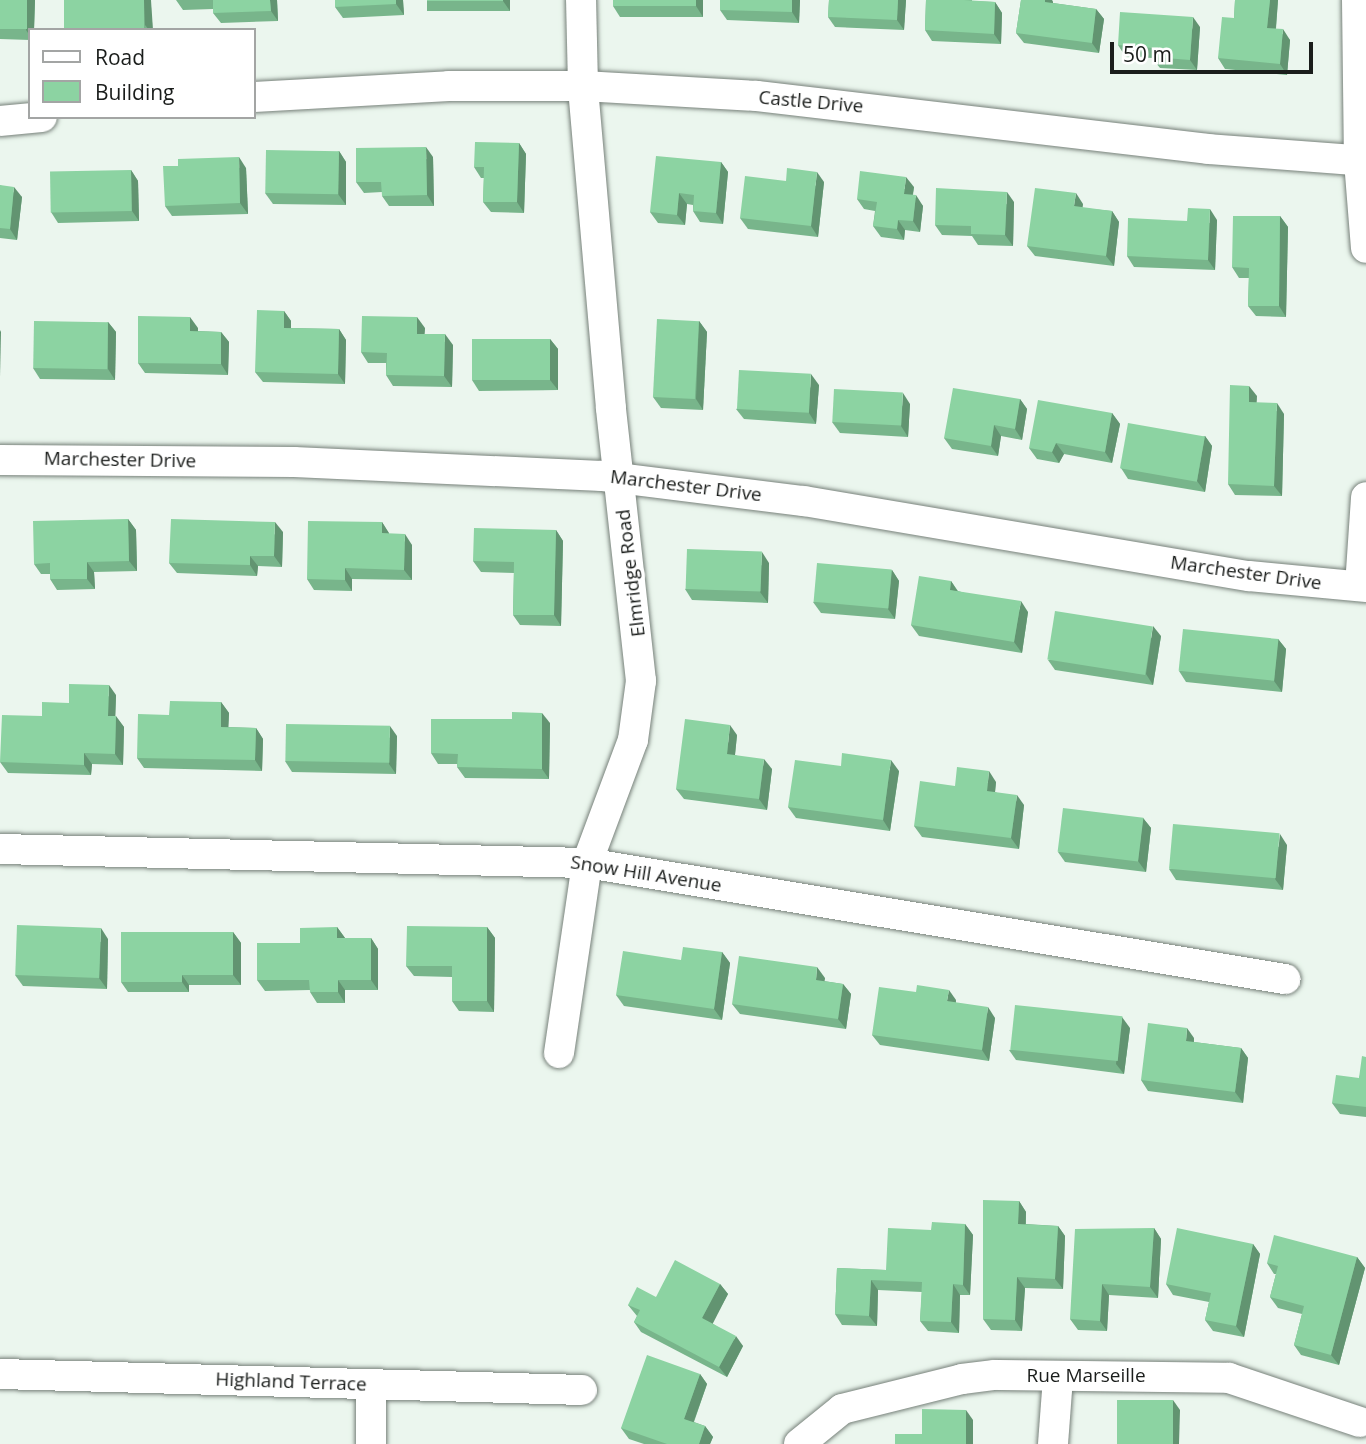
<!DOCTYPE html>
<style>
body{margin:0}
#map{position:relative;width:1366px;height:1444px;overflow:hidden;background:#ebf6ee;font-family:"Open Sans",sans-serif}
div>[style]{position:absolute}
.roads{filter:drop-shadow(0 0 2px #77817a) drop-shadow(0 0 2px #77817a)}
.minor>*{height:30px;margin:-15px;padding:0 15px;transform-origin:15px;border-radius:15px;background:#fff}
.wall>*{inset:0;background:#78b58b;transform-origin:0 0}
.shaded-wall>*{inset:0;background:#629471}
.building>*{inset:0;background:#8cd3a2;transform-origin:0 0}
span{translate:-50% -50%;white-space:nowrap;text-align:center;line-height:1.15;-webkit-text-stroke:7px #fff;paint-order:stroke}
.street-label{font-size:19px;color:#1a1d1b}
.legend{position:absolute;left:28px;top:28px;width:228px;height:91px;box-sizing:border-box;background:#fff;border:2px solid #a3a5a4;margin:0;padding:9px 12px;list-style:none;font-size:21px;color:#1a1d1b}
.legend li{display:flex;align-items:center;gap:14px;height:35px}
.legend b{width:35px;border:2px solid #a3a5a4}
.scale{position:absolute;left:1110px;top:42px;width:203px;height:32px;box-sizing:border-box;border:4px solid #1a1d1b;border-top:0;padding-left:9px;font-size:21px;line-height:24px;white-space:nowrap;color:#1a1d1b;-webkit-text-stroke:5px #fff;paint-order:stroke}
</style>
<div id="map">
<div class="roads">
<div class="minor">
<div style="left:1357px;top:0;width:161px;rotate:89.3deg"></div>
<div style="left:1359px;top:161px;width:87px;rotate:85.4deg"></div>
<div style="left:254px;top:97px;width:195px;rotate:-3.2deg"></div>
<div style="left:449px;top:86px;width:134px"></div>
<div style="left:583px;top:86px;width:174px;rotate:3.3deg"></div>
<div style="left:757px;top:96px;width:454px;rotate:6.7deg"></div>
<div style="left:1208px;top:149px;width:158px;rotate:4.3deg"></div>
<div style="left:0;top:121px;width:42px;rotate:-5.4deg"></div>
<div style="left:0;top:460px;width:294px;rotate:0.4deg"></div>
<div style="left:294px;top:462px;width:308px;rotate:2.6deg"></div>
<div style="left:602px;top:476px;width:204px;rotate:7.1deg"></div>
<div style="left:804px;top:501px;width:451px;rotate:9.6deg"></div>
<div style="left:1249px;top:576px;width:118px;rotate:5.4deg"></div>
<div style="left:1360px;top:586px;width:89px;rotate:-86.1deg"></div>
<div style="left:0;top:849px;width:587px;rotate:1.37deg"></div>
<div style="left:587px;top:863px;width:708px;rotate:9.44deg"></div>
<div style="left:559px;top:1053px;width:192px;rotate:-81.6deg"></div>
<div style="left:587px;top:863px;width:131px;rotate:-69.5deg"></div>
<div style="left:633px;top:740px;width:60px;rotate:-82.3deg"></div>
<div style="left:641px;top:681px;width:275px;rotate:-96.3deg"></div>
<div style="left:611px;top:408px;width:323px;rotate:-95deg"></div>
<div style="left:583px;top:86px;width:86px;rotate:-91.3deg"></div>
<div style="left:0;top:1374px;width:582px;rotate:1.57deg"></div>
<div style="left:371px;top:1444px;width:59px;rotate:-90deg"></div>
<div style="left:799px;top:1444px;width:55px;rotate:-39.1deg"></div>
<div style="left:842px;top:1409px;width:124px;rotate:-14deg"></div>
<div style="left:962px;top:1379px;width:33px;rotate:-7deg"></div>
<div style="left:995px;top:1375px;width:234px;rotate:0.7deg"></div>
<div style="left:1229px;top:1378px;width:138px;rotate:18.6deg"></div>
<div style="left:1053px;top:1444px;width:66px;rotate:-85.7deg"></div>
</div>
</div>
<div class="wall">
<div style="clip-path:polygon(0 0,35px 0,34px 30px,30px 30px,30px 40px,0 39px)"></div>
<div style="left:64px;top:0;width:87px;height:30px"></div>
<div style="clip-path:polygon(176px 0,277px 0,278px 21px,221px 23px,213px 13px,213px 9px,183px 10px)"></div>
<div style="clip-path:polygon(335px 0,403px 0,404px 15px,343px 18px,335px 7px)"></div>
<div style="left:510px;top:0;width:11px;height:83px;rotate:90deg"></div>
<div style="clip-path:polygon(703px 0,703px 17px,620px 17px,613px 6px)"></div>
<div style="clip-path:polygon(800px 0,799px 23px,727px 20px,720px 10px)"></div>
<div style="clip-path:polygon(829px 0,906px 0,904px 30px,835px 27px,828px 17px)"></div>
<div style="clip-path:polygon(926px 0,972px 0,972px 1px,995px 2px,1002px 13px,1001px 44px,932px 41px,925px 30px)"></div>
<div style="clip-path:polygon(1021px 0,1052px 0,1053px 3px,1096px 9px,1104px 19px,1099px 53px,1024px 43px,1016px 33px)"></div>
<div style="clip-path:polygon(1235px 0,1278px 0,1276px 29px,1290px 40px,1287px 75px,1225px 69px,1218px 58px,1234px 18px)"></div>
<div style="clip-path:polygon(1200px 27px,1197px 70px,1160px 68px,1152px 58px,1125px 56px,1118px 45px)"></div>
<div style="clip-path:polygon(519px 143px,526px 154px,524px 213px,491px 212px,483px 202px,484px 178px,481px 178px,474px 167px)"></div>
<div style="clip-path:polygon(339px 151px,346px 162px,346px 205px,273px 204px,265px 193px)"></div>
<div style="clip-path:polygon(433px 157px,434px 206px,389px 206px,382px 196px,382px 192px,364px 193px,356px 182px)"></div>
<div style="clip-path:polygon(721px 162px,728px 172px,723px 224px,700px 222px,693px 211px,693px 205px,687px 204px,685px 225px,658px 223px,650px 212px)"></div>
<div style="clip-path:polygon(178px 166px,246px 168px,248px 214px,172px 216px,165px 206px)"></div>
<div style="clip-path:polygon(131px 170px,138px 181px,139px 221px,58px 223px,51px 212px)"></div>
<div style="clip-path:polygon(824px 182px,818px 237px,748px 229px,740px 218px)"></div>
<div style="clip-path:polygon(0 185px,22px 197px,17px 240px,0 238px)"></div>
<div style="clip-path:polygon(914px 187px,913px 195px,923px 206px,920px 232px,905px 230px,904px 240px,881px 237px,873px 226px,875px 211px,864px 209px,857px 199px)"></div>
<div style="clip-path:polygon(1014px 202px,1013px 246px,978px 245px,972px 236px,942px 235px,935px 225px)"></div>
<div style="clip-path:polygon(1083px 204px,1082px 208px,1112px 211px,1119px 222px,1114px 266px,1035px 256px,1027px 246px)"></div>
<div style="clip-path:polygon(1280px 216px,1288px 227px,1286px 317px,1256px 316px,1248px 306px,1249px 278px,1239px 278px,1232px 267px)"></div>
<div style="clip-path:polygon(1217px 220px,1215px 270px,1134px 267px,1127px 256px)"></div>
<div style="clip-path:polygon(284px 311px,291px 321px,291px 328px,339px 329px,346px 340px,345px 384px,263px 382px,255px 372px)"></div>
<div style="clip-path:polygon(699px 321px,707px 332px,703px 410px,661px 408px,653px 397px)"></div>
<div style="clip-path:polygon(108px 322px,116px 332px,115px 380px,40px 379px,33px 368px)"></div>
<div style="clip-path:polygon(198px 328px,198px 331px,221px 332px,229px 342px,228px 375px,145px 373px,138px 363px)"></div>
<div style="clip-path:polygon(425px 328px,424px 334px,453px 345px,452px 387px,393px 386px,386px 375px,386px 363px,368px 363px,361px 352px)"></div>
<div style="clip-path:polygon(550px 339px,558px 349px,558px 390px,479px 391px,472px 380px)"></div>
<div style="clip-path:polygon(819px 385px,816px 424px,744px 419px,736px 409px)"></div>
<div style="clip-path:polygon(1257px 396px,1256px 403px,1284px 414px,1282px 496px,1235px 495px,1228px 484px)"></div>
<div style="clip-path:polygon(1020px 399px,1027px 409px,1022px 440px,1001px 436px,998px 456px,952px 449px,944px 438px)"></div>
<div style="clip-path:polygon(910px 404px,908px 437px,840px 433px,832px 422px)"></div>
<div style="clip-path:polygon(1112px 413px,1120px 424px,1112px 463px,1064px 454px,1059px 463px,1037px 459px,1029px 448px)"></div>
<div style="clip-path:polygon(1205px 436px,1212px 446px,1205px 492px,1128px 479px,1121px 468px)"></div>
<div style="clip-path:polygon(128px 519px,136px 530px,137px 571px,94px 572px,95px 589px,57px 590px,50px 579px,50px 574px,41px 574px,34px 564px)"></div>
<div style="clip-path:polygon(382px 522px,389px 534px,412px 545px,412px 580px,352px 579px,352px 591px,314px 590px,307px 579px)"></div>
<div style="clip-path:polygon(556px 530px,563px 541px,561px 626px,520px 625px,513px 615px,514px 573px,481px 572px,473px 561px)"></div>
<div style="clip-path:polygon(283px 532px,282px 567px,258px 566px,257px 576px,177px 573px,169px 563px)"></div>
<div style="clip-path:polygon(769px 563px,768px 603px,692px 600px,685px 589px)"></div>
<div style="clip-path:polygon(892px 570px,899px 581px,895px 619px,821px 613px,813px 602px)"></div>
<div style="clip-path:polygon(951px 581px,958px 591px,1028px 612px,1022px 653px,919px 636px,911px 625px)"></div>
<div style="clip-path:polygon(1161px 636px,1153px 685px,1055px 670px,1048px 660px)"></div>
<div style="clip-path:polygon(1278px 639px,1286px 649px,1282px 692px,1186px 682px,1179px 671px)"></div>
<div style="clip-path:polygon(116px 695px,115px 716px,124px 727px,123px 765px,92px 764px,91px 775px,8px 773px,0 762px,42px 716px,69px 703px)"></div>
<div style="clip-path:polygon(221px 702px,229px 713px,228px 727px,256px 728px,263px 739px,262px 771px,144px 768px,137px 758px,169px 715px)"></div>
<div style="clip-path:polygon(512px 719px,550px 723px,549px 779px,465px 778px,457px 767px,457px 764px,438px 764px,431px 753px)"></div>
<div style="clip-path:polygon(737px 735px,735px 755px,772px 769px,767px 810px,684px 799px,676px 789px)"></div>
<div style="clip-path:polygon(397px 736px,396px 774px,292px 772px,285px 761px)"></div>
<div style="clip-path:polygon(841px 766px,899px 771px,890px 831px,796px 818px,788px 807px)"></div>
<div style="clip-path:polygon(996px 782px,995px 792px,1024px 805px,1019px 849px,922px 837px,914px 826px,955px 786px)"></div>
<div style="clip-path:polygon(1143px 818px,1151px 828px,1146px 872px,1065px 862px,1058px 852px)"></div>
<div style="clip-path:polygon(1287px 845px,1283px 890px,1176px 880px,1169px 869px)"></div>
<div style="clip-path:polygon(337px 927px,345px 938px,371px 938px,378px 949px,378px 990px,345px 990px,345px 1003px,317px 1003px,310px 992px,310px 990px,265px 991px,257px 980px,300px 943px)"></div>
<div style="clip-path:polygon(487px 927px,495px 938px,494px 1012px,459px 1011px,452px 1001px,452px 977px,414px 976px,406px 966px)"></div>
<div style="clip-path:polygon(233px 932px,241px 943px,241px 985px,189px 985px,189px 992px,128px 992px,121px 982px)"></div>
<div style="clip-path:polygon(108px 939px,107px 989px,23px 986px,15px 975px)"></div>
<div style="clip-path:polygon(722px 952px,730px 963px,722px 1020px,624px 1006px,616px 995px,681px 960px)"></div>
<div style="clip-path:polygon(825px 978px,824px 981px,843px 984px,851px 994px,846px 1029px,740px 1014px,732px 1004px)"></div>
<div style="clip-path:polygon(956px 1000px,956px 1003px,995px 1018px,989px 1061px,880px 1045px,872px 1035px)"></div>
<div style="clip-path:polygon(1130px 1028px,1124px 1074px,1016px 1060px,1009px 1050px)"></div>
<div style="clip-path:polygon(1194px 1038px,1194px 1042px,1241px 1048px,1248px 1058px,1243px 1103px,1148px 1091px,1141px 1080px)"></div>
<div style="clip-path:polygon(1366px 1057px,1366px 1117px,1340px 1114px,1332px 1103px,1359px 1078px)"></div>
<div style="clip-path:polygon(1019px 1201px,1026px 1212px,1026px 1224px,1058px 1226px,1065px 1236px,1063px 1289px,1025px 1288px,1022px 1331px,991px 1330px,983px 1319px)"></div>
<div style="clip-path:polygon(965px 1224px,973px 1235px,970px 1295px,960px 1295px,959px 1333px,928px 1331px,920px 1321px,922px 1292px,878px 1290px,877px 1326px,842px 1325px,835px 1314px,837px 1268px,886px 1270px,931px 1230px)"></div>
<div style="clip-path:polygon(1154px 1228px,1161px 1239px,1158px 1298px,1109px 1295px,1107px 1331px,1078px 1330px,1070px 1319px)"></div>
<div style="clip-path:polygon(1253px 1244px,1260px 1254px,1244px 1337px,1213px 1331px,1205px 1320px,1209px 1302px,1173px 1295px,1166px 1284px)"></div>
<div style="clip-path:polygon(1357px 1257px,1365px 1268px,1339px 1365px,1301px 1355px,1294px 1345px,1302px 1314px,1278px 1308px,1270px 1297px,1276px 1274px,1274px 1274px,1267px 1263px)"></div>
<div style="clip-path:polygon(720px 1284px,728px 1294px,712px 1323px,743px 1346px,727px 1377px,641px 1332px,634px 1322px,637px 1316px,628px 1305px,656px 1297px)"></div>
<div style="clip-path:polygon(700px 1374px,707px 1384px,694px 1422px,705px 1426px,713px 1437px,710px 1444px,644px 1444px,629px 1439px,621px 1428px)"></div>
</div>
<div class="shaded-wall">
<div style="clip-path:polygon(27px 0,35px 0,34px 30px,30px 30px,30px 36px,26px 30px)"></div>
<div style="clip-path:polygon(144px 0,151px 0,153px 30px,149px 30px,145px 25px)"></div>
<div style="clip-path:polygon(270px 0,277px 0,278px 21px,271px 11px)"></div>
<div style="clip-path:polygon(396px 0,403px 0,404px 15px,396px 4px)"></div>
<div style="clip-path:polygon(503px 0,510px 0,510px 11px,503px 1px)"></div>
<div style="clip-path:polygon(696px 0,703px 0,703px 17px,696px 6px)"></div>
<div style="clip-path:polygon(792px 0,800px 0,799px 23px,792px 12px)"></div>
<div style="clip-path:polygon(898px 0,906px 0,904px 30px,897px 20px)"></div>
<div style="clip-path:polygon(1045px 0,1052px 0,1053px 2px,1052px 13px,1045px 2px)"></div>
<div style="clip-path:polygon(1270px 0,1278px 0,1275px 38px,1267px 28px)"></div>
<div style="clip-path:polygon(995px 2px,1002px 13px,1001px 44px,994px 34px)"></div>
<div style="clip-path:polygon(1096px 9px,1104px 19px,1099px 53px,1092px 43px)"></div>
<div style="clip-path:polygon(1193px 17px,1200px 27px,1197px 70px,1190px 60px)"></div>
<div style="clip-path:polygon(1283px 29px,1290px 40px,1287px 75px,1280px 64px)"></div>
<div style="clip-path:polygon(519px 143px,526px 154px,524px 213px,517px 202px)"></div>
<div style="clip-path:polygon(426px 147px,433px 157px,434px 206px,427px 195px)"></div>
<div style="clip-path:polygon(339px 151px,346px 162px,346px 205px,338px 194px)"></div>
<div style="clip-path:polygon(239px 157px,246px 168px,248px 214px,240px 203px)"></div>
<div style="clip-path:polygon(721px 162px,728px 172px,723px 224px,716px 213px)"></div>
<div style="clip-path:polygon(131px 170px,138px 181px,139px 221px,132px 211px)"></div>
<div style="clip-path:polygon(817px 172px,824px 182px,818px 237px,811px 226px)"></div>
<div style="clip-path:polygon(906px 177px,914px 187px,911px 204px,904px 194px)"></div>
<div style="clip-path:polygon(14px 187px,22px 197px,17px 240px,10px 229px)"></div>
<div style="clip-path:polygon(1007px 192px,1014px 202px,1013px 246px,1005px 235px)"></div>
<div style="clip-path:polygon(679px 193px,687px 204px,685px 225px,677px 215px)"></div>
<div style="clip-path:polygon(1076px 193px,1083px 204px,1081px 217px,1074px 206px)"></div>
<div style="clip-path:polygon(916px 195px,923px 206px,920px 232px,913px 221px)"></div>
<div style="clip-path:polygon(1210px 209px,1217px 220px,1215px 270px,1208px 260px)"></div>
<div style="clip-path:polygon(1112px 211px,1119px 222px,1114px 266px,1106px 256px)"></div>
<div style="clip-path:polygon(1280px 216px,1288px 227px,1286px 317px,1279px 306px)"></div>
<div style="clip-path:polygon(898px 220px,905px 230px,904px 240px,897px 229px)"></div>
<div style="clip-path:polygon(284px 311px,291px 321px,291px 338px,284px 328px)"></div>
<div style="clip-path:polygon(190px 317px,198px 328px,197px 342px,190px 331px)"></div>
<div style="clip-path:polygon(417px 317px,425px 328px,424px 345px,417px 334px)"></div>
<div style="clip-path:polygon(699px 321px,707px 332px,703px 410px,696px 399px)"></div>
<div style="clip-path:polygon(108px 322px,116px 332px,115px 380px,108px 369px)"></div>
<div style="clip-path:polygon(339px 329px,346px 340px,345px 384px,338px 374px)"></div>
<div style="clip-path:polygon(0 330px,1px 332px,0 377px)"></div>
<div style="clip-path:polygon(221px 332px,229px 342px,228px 375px,221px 364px)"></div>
<div style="clip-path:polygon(445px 334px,453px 345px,452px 387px,444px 376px)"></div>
<div style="clip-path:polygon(550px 339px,558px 349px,558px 390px,550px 380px)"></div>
<div style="clip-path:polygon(811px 374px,819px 385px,816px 424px,809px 413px)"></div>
<div style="clip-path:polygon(1249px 386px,1257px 396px,1256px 413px,1249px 402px)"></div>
<div style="clip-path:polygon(903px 393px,910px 404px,908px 437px,901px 426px)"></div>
<div style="clip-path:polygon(1020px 399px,1027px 409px,1022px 440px,1015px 429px)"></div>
<div style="clip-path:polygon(1277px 403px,1284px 414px,1282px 496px,1274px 486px)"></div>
<div style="clip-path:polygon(1112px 413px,1120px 424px,1112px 463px,1105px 452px)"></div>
<div style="clip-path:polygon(994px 425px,1001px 436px,998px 456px,991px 446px)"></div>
<div style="clip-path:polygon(1205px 436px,1212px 446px,1205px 492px,1197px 481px)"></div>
<div style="clip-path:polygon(1056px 443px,1064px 454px,1059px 463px,1052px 452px)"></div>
<div style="clip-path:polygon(128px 519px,136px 530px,137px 571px,129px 561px)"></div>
<div style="clip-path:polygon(275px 522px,283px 532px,282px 567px,274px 556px)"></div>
<div style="clip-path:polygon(382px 522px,389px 533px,389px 544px,382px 533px)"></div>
<div style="clip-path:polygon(556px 530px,563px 541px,561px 626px,554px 615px)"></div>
<div style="clip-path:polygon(405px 534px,412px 545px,412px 580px,404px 570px)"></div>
<div style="clip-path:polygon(762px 552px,769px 563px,768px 603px,760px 592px)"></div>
<div style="clip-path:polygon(250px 556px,258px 566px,257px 576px,250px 565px)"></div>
<div style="clip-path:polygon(87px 562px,94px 572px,95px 589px,87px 579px)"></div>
<div style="clip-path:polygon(345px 568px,352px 579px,352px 591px,345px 580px)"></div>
<div style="clip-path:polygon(892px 570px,899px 581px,895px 619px,888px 609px)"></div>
<div style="clip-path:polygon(951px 581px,958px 592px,950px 590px)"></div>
<div style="clip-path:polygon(1021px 601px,1028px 612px,1022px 653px,1014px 642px)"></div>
<div style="clip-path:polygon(1153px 626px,1161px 636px,1153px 685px,1146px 674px)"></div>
<div style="clip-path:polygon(1278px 639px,1286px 649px,1282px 692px,1274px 681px)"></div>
<div style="clip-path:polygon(109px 685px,116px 695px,115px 727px,108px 716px)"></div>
<div style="clip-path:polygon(221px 702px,229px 713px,228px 738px,221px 727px)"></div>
<div style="clip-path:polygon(542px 713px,550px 723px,549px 779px,542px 769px)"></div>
<div style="clip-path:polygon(116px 716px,124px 727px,123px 765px,115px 754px)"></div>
<div style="clip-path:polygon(730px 725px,737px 735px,734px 764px,727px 754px)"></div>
<div style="clip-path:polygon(390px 726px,397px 736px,396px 774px,389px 764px)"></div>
<div style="clip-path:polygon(256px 728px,263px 739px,262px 771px,255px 760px)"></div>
<div style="clip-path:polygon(84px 753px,92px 764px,91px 775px,84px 765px)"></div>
<div style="clip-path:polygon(764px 759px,772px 769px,767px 810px,759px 799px)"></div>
<div style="clip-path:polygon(891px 760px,899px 771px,890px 831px,883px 820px)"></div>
<div style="clip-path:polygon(989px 771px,996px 782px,994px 802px,987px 791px)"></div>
<div style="clip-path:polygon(1017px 795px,1024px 805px,1019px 849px,1011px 838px)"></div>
<div style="clip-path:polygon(1143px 818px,1151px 828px,1146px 872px,1138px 861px)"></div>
<div style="clip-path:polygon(1280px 834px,1287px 845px,1283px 890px,1275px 879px)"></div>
<div style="clip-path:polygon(337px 927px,345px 938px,345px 949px,337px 938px)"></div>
<div style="clip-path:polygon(487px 927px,495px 938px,494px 1012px,487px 1001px)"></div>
<div style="clip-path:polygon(101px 928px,108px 939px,107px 989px,99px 978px)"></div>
<div style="clip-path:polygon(233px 932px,241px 943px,241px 985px,233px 975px)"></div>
<div style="clip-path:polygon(371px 938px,378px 949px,378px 990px,371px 980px)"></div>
<div style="clip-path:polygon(722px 952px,730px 963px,722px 1020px,714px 1009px)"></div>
<div style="clip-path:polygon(817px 967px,825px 978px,823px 991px,816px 980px)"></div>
<div style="clip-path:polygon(182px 975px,189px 985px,189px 992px,182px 982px)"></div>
<div style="clip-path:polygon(338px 980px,345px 990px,345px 1003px,338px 992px)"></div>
<div style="clip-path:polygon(843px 984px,851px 994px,846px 1029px,838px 1019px)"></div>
<div style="clip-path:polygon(949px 990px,956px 1000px,954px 1012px,947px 1001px)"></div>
<div style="clip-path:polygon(988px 1007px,995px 1018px,989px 1061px,982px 1050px)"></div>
<div style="clip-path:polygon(1122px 1017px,1130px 1028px,1124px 1074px,1116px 1064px)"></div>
<div style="clip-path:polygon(1187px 1028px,1194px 1038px,1193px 1052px,1186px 1041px)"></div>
<div style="clip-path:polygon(1241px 1048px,1248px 1058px,1243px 1103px,1235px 1092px)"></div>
<div style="clip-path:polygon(1019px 1201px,1026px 1212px,1025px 1235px,1018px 1224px)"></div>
<div style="clip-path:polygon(965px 1224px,973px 1235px,970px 1295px,963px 1285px)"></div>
<div style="clip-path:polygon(1058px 1226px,1065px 1236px,1063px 1289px,1055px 1279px)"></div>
<div style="clip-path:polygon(1154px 1228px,1161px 1239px,1158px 1298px,1150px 1287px)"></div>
<div style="clip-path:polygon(1253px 1244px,1260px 1254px,1244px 1337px,1236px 1326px)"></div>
<div style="clip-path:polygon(1357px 1257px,1365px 1268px,1339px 1365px,1331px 1355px)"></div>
<div style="clip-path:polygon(1017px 1277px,1025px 1288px,1022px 1331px,1015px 1320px)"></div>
<div style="clip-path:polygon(871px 1280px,878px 1290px,877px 1326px,869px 1316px)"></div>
<div style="clip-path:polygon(720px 1284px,728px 1294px,710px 1329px,702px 1318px)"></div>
<div style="clip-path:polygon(953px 1284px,960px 1295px,959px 1333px,951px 1322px)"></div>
<div style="clip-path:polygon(1102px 1284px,1109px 1295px,1107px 1331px,1100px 1321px)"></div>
<div style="clip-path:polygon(736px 1336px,743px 1346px,727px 1377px,719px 1367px)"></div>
<div style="clip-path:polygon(700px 1374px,707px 1384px,691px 1429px,684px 1419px)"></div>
<div style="clip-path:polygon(1173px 1400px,1180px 1410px,1179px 1444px,1171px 1444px)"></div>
<div style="clip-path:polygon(966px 1410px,973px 1420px,973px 1444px,966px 1444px)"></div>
<div style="clip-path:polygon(705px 1426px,713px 1437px,710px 1444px,699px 1444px)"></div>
</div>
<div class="building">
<div style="left:0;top:0;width:27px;height:29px"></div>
<div style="left:64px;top:0;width:80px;height:29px"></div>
<div style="clip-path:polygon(213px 0,270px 0,271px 11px,213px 13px)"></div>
<div style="clip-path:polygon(335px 0,396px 0,396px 4px,335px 7px)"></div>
<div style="left:427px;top:0;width:76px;height:1px"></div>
<div style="left:613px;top:0;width:83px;height:6px"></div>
<div style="clip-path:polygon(720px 0,792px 0,792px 12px,720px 10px)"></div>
<div style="clip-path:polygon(829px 0,898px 0,897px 20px,828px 17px)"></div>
<div style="clip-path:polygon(926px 0,964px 0,995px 2px,994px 34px,925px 30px)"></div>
<div style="clip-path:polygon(1021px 0,1045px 0,1045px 2px,1096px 9px,1092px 43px,1016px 33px)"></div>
<div style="clip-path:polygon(1235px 0,1270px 0,1267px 28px,1283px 29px,1280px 64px,1218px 58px,1222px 17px,1234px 18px)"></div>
<div style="clip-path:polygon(1120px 12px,1193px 17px,1190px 60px,1152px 57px,1153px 48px,1118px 45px)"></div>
<div style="clip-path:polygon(475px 142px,519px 143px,517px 202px,483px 202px,484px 167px,474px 167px)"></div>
<div style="clip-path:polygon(426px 147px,427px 195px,382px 196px,381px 182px,356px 182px,356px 148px)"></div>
<div style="left:266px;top:150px;width:73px;height:43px;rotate:1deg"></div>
<div style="clip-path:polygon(656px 156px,721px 162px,716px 213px,693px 211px,694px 195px,679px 193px,677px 215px,650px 212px)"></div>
<div style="clip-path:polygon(239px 157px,240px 203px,165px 206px,163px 166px,178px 166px,178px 159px)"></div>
<div style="clip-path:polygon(787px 168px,817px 172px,811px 226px,740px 218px,745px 176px,786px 181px)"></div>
<div style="left:131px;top:170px;width:41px;height:81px;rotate:89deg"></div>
<div style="clip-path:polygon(860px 171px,906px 177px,904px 194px,916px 195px,913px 221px,898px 220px,897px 229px,873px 226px,877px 202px,857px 199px)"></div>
<div style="clip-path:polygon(0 185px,14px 187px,10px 229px,0 228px)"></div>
<div style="clip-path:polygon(936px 188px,1007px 192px,1005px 235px,971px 234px,971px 226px,935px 225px)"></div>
<div style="clip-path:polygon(1035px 188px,1076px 193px,1074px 206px,1112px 211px,1106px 256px,1027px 246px)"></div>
<div style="clip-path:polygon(1188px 208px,1210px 209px,1208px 260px,1127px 256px,1128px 218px,1187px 221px)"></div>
<div style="clip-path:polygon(1233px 216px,1280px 216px,1279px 306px,1248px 306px,1249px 268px,1232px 267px)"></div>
<div style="clip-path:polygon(257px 310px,284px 311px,284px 328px,339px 329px,338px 374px,255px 372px)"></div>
<div style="clip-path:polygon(138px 316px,190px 317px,190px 331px,221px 332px,221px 364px,138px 363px)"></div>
<div style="clip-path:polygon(362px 316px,417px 317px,417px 334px,445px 334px,444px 376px,386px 375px,387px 353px,361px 352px)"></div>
<div style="left:657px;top:319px;width:42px;height:78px;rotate:3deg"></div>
<div style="left:34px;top:321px;width:74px;height:47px;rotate:1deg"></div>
<div style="left:472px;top:339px;width:78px;height:41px"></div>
<div style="left:739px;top:370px;width:72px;height:39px;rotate:3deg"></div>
<div style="clip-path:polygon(1230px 385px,1249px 386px,1249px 402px,1277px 403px,1274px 486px,1228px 484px)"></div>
<div style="clip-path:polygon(953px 388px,1020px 399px,1015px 429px,994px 425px,991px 446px,944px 438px)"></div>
<div style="left:834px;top:389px;width:69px;height:33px;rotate:3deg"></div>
<div style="clip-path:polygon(1038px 400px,1112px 413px,1105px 452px,1056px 443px,1052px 452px,1029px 448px)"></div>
<div style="left:1128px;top:423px;width:78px;height:46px;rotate:10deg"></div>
<div style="clip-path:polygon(128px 519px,129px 561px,87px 562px,87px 579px,50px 579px,50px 563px,34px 564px,33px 521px)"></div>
<div style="clip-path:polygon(171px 519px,275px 522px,274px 556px,250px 556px,250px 565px,169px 563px)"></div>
<div style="clip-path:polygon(308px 521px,382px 522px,382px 533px,405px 534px,404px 570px,345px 568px,345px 580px,307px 579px)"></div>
<div style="clip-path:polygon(474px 528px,556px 530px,554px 615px,513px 615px,514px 562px,473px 561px)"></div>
<div style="left:687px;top:549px;width:75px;height:40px;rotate:2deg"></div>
<div style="left:817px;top:563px;width:75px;height:39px;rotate:5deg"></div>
<div style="clip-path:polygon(919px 576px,951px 581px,950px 590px,1021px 601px,1014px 642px,911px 625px)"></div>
<div style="left:1055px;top:611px;width:99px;height:49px;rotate:9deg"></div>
<div style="left:1183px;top:629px;width:96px;height:42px;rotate:6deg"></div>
<div style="clip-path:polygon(69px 684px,109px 685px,108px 716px,116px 716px,115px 754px,84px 753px,84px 765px,0 762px,2px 715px,42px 716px,42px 702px,69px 703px)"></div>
<div style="clip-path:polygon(170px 701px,221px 702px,221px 727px,256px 728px,255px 760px,137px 758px,138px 714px,169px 715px)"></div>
<div style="clip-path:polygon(512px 712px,542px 713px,542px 769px,457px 767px,458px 754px,431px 753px,431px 719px,512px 719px)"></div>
<div style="clip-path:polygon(685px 719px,730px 725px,727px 754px,764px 759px,759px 799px,676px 789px)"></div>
<div style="left:286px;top:724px;width:104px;height:37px;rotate:1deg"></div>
<div style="clip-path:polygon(842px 753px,891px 760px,883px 820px,788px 807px,795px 760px,841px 766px)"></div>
<div style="clip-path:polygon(957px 767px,989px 771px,987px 791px,1017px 795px,1011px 838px,914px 826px,920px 781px,955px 786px)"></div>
<div style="left:1063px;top:808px;width:81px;height:44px;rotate:7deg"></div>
<div style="left:1173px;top:824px;width:107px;height:45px;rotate:5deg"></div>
<div style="left:17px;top:925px;width:84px;height:50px;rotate:2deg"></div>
<div style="clip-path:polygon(407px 926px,487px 927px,487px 1001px,452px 1001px,452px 966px,406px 966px)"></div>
<div style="clip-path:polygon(337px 927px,337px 938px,371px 938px,371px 980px,338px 980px,338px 992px,310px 992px,309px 980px,257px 980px,257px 943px,300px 943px,300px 928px)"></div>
<div style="clip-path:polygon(121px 932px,233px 932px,233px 975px,182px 975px,182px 982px,121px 982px)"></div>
<div style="clip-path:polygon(683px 947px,722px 952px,714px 1009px,616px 995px,623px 951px,681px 960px)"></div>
<div style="clip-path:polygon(739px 956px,817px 967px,816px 980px,843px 984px,838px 1019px,732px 1004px)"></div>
<div style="clip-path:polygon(917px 985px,949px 990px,947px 1001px,988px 1007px,982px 1050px,872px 1035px,879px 987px,916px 992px)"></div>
<div style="left:1015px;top:1005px;width:108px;height:45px;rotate:6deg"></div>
<div style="clip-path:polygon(1148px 1023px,1187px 1028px,1186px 1041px,1241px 1048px,1235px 1092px,1141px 1080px)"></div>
<div style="clip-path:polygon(1362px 1056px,1366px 1057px,1366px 1107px,1332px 1103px,1336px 1075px,1359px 1078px)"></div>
<div style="clip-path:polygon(983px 1200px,1019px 1201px,1018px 1224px,1058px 1226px,1055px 1279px,1017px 1277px,1015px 1320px,983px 1319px)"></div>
<div style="clip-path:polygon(932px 1222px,965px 1224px,963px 1285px,953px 1284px,951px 1322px,920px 1321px,922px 1282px,871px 1280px,869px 1316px,835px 1314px,837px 1268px,886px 1270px,888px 1228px,931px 1230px)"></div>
<div style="clip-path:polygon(1154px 1228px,1150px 1287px,1102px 1284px,1100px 1321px,1070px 1319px,1075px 1229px)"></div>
<div style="clip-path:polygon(1177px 1228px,1253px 1244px,1236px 1326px,1205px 1320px,1211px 1293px,1166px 1284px)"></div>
<div style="clip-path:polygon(1274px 1235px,1357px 1257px,1331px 1355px,1294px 1345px,1304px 1306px,1270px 1297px,1278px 1266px,1267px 1263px)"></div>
<div style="clip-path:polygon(675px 1260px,720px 1284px,702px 1318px,736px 1336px,719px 1367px,634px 1322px,640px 1310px,628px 1305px,637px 1287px,656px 1297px)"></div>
<div style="clip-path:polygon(647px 1355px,700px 1374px,684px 1419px,705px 1426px,699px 1444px,667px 1444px,621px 1428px)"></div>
<div style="left:1117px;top:1400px;width:56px;height:44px"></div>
<div style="clip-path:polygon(922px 1409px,966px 1410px,966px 1444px,895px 1444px,895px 1434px,922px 1434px)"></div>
</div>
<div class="street-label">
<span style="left:811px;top:102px;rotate:5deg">Castle Drive</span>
<span style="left:120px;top:460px;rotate:1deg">Marchester Drive</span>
<span style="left:686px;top:486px;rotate:7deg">Marchester Drive</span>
<span style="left:631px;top:573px;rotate:-97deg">Elmridge Road</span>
<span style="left:1246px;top:573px;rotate:8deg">Marchester Drive</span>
<span style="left:646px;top:874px;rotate:9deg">Snow Hill Avenue</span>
<span style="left:1086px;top:1376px">Rue Marseille</span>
<span style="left:291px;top:1382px;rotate:2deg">Highland Terrace</span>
</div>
<ul class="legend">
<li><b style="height:9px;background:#fff"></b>Road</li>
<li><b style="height:19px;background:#8cd3a2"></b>Building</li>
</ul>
<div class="scale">50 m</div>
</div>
